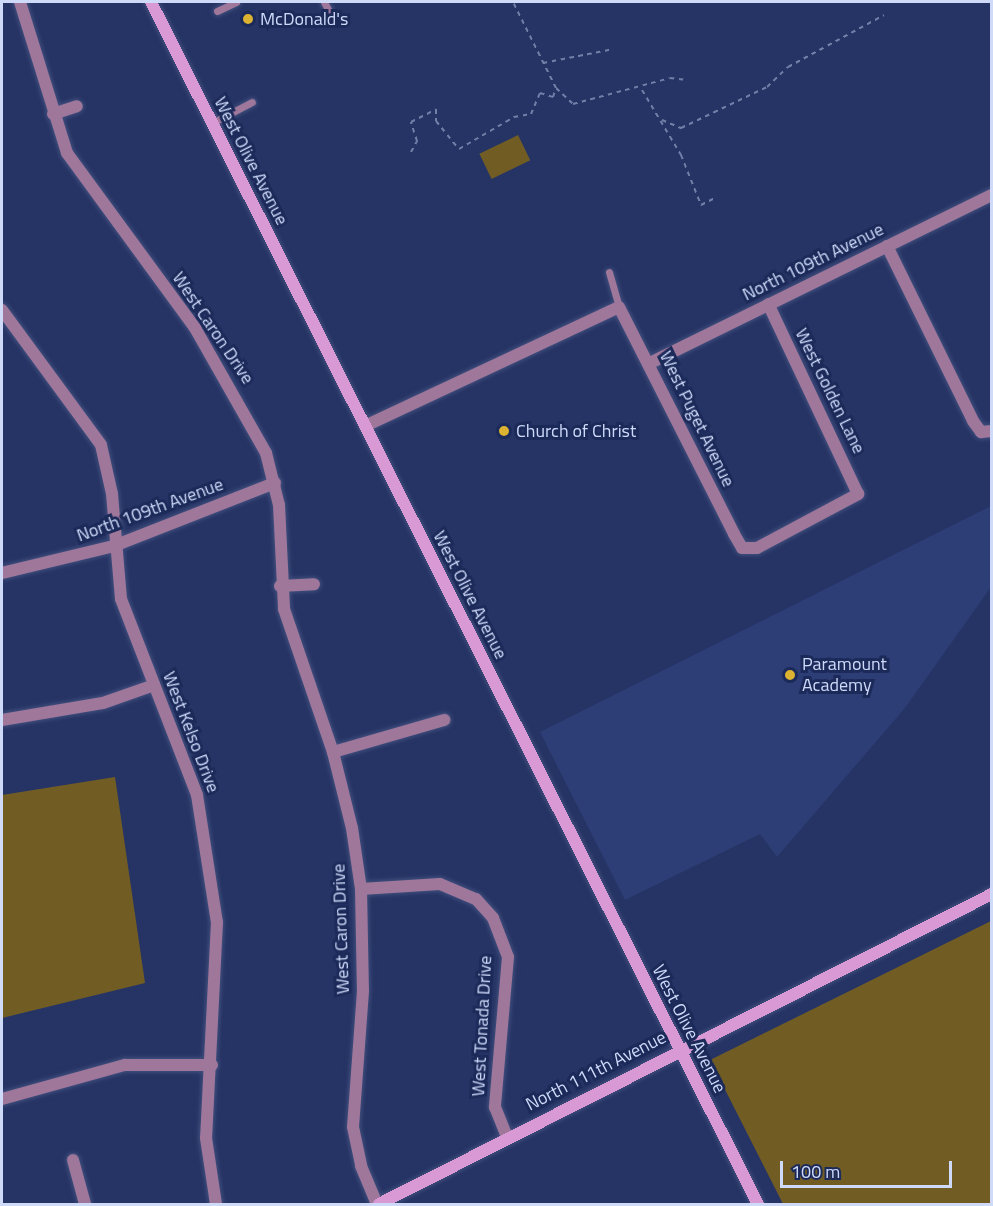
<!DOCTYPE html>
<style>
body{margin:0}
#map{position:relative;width:993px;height:1206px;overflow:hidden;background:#263465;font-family:"Titillium Web",sans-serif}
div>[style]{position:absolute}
.built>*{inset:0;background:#2d3d75}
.green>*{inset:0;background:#715d24;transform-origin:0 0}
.path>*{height:2px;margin-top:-1px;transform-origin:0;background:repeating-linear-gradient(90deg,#727fa8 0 4.5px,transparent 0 9px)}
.roads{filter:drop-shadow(0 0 2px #414f7d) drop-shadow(0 0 2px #414f7d)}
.lane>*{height:7px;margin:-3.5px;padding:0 3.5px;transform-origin:3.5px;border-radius:3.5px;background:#9f779b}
.street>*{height:12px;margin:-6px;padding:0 6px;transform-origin:6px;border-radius:6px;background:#9f779b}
.secondary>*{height:12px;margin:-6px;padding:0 6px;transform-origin:6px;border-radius:6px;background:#d899d4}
.dots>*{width:16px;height:16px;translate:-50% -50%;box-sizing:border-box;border:3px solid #1c2a5a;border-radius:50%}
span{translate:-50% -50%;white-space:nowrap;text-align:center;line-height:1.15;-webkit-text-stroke:6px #1c2a5a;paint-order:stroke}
.poi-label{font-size:18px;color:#cfdaf9}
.left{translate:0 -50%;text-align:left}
.street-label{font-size:18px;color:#cfdaf9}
.frame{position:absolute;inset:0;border:3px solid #cfdaf9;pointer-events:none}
.scale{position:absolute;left:780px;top:1161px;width:172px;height:27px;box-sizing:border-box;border:3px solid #cfdaf9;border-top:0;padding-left:8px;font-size:18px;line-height:21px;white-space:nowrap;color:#cfdaf9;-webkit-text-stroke:4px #1c2a5a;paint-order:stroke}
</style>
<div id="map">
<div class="built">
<div style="clip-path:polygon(991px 506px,991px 587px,905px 708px,777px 857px,760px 834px,625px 900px,540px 732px)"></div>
</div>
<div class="green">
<div style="left:518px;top:135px;width:28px;height:43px;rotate:64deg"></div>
<div style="clip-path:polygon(115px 777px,145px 983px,2px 1018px,2px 795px)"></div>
<div style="clip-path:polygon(991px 921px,991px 1204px,783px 1204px,710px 1060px)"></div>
</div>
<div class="path">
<div style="left:543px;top:63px;width:72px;rotate:-11.2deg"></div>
<div style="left:556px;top:88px;width:23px;rotate:43deg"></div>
<div style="left:573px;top:104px;width:100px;rotate:-15deg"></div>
<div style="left:670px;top:78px;width:17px;rotate:7deg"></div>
<div style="left:642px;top:90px;width:76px;rotate:59deg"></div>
<div style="left:681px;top:155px;width:54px;rotate:68.2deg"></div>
<div style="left:701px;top:205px;width:16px;rotate:-27deg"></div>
<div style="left:662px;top:120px;width:21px;rotate:23deg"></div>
<div style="left:681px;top:128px;width:95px;rotate:-25.5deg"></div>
<div style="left:767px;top:87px;width:29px;rotate:-44deg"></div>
<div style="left:788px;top:67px;width:109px;rotate:-28.4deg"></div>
<div style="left:411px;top:152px;width:13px;rotate:-61deg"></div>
<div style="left:417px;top:141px;width:20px;rotate:-108deg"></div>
<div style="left:411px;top:122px;width:28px;rotate:-27deg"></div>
<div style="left:436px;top:109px;width:12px;rotate:90deg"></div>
<div style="left:436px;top:121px;width:36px;rotate:51deg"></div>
<div style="left:459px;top:149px;width:64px;rotate:-30.2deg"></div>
<div style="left:514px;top:117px;width:17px;rotate:-10deg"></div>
<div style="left:531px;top:114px;width:23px;rotate:-67deg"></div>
<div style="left:540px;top:93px;width:14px;rotate:17deg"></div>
<div style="left:553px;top:97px;width:9px;rotate:-72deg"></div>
<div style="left:556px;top:88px;width:96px;rotate:-116.6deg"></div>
</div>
<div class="roads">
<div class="lane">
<div style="left:324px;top:2px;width:10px;rotate:61deg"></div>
<div style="left:217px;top:11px;width:21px;rotate:-25deg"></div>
<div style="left:212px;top:123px;width:45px;rotate:-27.7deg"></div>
<div style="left:609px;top:272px;width:36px;rotate:74deg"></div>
</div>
<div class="street">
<div style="left:20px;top:2px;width:158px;rotate:72.7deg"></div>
<div style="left:67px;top:153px;width:217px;rotate:53.8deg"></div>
<div style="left:195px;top:328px;width:144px;rotate:60.4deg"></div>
<div style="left:266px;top:453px;width:54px;rotate:76deg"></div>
<div style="left:279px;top:505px;width:104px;rotate:87.2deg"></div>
<div style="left:284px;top:609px;width:151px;rotate:71.1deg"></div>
<div style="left:333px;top:752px;width:78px;rotate:76deg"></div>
<div style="left:352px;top:828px;width:62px;rotate:81.6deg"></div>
<div style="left:361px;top:889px;width:102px;rotate:88.9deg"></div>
<div style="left:363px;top:991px;width:136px;rotate:94.2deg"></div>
<div style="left:353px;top:1127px;width:40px;rotate:78deg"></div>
<div style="left:361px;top:1166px;width:41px;rotate:67.2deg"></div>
<div style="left:53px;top:114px;width:25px;rotate:-18deg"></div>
<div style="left:887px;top:246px;width:195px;rotate:63.8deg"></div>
<div style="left:973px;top:421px;width:14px;rotate:54deg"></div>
<div style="left:981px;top:432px;width:11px;rotate:-5deg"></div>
<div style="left:2px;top:310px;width:167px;rotate:53.7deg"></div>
<div style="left:101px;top:445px;width:50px;rotate:77.3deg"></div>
<div style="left:112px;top:494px;width:105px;rotate:85.1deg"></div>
<div style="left:121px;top:599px;width:210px;rotate:68.8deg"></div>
<div style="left:197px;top:795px;width:129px;rotate:81.1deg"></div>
<div style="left:217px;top:922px;width:216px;rotate:92.9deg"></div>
<div style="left:206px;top:1138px;width:67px;rotate:81.4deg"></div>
<div style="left:650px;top:363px;width:381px;rotate:-26.2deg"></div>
<div style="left:365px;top:426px;width:280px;rotate:-25.1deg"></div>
<div style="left:619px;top:307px;width:254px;rotate:63.1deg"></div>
<div style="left:734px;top:534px;width:16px;rotate:60deg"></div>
<div style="left:742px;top:548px;width:15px"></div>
<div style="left:757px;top:548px;width:115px;rotate:-28.1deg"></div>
<div style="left:858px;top:494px;width:210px;rotate:-115.3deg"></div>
<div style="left:2px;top:573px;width:115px;rotate:-13.6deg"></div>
<div style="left:114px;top:546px;width:173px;rotate:-21.4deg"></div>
<div style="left:280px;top:586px;width:34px;rotate:-3deg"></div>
<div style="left:2px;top:720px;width:102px;rotate:-9.6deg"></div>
<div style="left:103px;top:703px;width:54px;rotate:-19.4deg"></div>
<div style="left:333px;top:752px;width:116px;rotate:-16.1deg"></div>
<div style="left:361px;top:889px;width:79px;rotate:-3.6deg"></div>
<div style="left:440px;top:884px;width:39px;rotate:23deg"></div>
<div style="left:476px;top:899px;width:25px;rotate:48deg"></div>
<div style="left:493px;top:918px;width:42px;rotate:69deg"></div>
<div style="left:508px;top:957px;width:151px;rotate:95deg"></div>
<div style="left:495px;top:1107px;width:32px;rotate:68deg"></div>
<div style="left:2px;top:1099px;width:128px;rotate:-15.5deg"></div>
<div style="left:125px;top:1065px;width:87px"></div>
<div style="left:73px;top:1160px;width:46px;rotate:74.7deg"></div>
</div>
<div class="secondary">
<div style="left:151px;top:2px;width:1347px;rotate:63.21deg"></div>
<div style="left:379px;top:1204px;width:687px;rotate:-26.83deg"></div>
</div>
</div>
<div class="dots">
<div style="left:248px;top:19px;background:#dcb233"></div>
<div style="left:504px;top:431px;background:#dcb233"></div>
<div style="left:790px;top:675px;background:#dcb233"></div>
</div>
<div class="poi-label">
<span class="left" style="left:260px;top:19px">McDonald's</span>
<span class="left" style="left:516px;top:431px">Church of Christ</span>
<span class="left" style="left:802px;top:675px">Paramount<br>Academy</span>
</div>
<div class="street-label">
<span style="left:251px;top:161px;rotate:63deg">West Olive Avenue</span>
<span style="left:813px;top:262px;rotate:-26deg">North 109th Avenue</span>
<span style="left:213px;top:328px;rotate:56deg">West Caron Drive</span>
<span style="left:830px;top:391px;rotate:64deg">West Golden Lane</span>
<span style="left:697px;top:419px;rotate:64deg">West Puget Avenue</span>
<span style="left:150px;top:510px;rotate:-20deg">North 109th Avenue</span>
<span style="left:470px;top:595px;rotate:63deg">West Olive Avenue</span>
<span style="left:191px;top:732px;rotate:69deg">West Kelso Drive</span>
<span style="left:341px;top:929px;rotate:-92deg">West Caron Drive</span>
<span style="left:482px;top:1026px;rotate:-87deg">West Tonada Drive</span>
<span style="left:689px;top:1029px;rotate:63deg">West Olive Avenue</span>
<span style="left:596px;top:1071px;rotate:-27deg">North 111th Avenue</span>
</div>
<div class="frame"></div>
<div class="scale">100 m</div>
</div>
